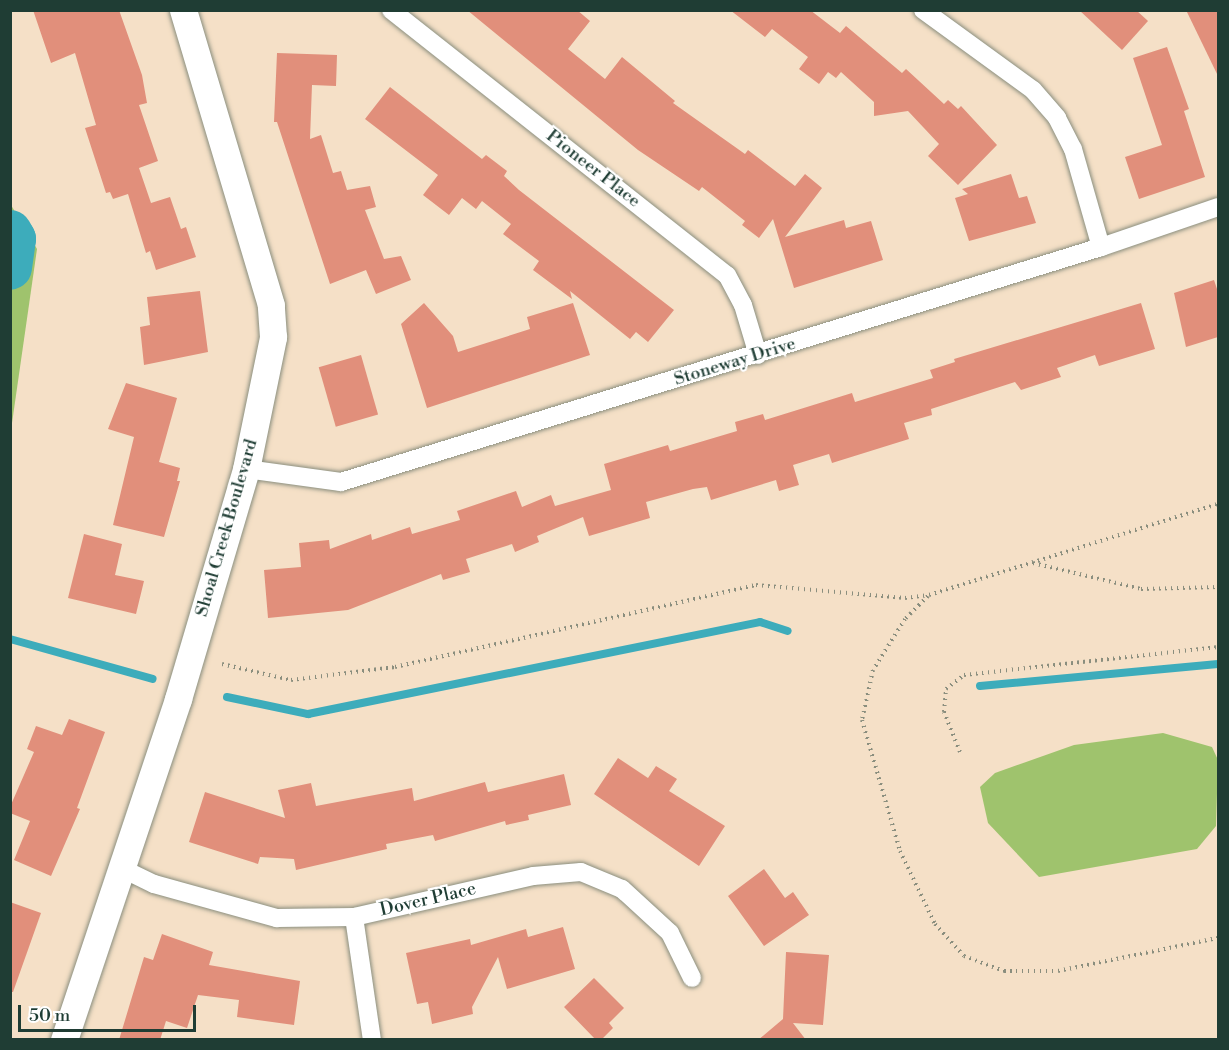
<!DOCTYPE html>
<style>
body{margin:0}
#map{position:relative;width:1229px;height:1050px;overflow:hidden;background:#f5e0c7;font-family:"Libre Bodoni",serif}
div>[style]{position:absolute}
.green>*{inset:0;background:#9fc36d}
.stream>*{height:8px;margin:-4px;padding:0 4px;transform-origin:4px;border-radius:4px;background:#3dacbb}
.river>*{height:44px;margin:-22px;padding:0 22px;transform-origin:22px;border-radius:22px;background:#3dacbb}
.building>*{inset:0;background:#e18f7b;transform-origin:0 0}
.path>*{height:4px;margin-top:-2px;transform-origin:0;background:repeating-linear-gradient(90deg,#8a8e7e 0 1.5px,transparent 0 6px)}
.roads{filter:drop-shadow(0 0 2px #8a8e7e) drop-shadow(0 0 2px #8a8e7e)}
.street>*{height:18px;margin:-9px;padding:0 9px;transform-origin:9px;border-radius:9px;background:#fff}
.secondary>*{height:27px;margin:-13.5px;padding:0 13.5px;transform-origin:13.5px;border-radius:13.5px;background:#fff}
span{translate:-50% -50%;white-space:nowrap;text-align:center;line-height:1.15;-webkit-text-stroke:4.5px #fff;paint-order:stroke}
.street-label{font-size:18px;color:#1f3d34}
.frame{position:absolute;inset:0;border:12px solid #1f3d34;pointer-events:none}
.scale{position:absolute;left:18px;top:1005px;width:178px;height:27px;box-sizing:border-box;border:3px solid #1f3d34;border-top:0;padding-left:8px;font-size:18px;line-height:21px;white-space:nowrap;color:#1f3d34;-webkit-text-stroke:4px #fff;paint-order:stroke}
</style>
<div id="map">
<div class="green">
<div style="clip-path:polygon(11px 205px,37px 249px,11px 430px)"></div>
<div style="clip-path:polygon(1163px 733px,1212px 747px,1218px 760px,1216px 826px,1197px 849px,1039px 877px,988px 823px,980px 787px,995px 773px,1074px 745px)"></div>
</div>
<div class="stream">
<div style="left:10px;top:639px;width:148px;rotate:15.6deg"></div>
<div style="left:980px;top:686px;width:239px;rotate:-5.3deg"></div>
<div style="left:227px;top:697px;width:83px;rotate:11.9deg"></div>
<div style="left:308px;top:714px;width:461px;rotate:-11.5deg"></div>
<div style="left:760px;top:622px;width:29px;rotate:18deg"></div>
</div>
<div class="river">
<div style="left:10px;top:232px;width:8px;rotate:60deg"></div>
<div style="left:14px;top:239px;width:29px;rotate:98deg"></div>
</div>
<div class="building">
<div style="clip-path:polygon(33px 10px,119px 10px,142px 75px,147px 103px,139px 105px,158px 161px,139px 168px,151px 203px,170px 197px,181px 229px,186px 227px,196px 257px,156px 270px,150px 251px,146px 253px,128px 194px,113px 199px,110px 192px,106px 193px,85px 128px,96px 125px,75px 53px,51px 63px)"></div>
<div style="clip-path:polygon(467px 10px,577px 10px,590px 21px,568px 49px,605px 79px,622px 57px,675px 101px,673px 103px,745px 154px,748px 150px,795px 186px,805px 174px,822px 188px,785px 237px,844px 220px,846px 228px,871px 221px,883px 260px,794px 288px,773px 219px,759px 238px,742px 225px,745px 221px,702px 187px,699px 191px,638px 150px)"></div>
<div style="clip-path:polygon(730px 10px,810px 10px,840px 33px,846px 26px,902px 73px,906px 69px,944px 104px,948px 100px,958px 109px,961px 106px,997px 145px,958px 185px,928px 156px,939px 144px,908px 111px,874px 116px,874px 102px,841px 72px,836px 78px,828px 72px,819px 84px,799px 69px,808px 57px,772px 29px,765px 37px)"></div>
<div style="clip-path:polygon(1079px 10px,1136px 10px,1148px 21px,1122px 50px)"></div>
<div style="clip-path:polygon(1186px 10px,1218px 10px,1218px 76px)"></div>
<div style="clip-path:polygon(1167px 47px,1189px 109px,1184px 111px,1205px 177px,1139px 199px,1125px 157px,1162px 145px,1133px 58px)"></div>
<div style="clip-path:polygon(277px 53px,337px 55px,336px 86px,312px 85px,310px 139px,321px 135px,333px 173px,341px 171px,347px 190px,370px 186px,376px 207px,365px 210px,384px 259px,401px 256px,411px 280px,376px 294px,366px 270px,330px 284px,277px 122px,274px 122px)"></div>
<div style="clip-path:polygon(390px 87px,482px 159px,486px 155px,507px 171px,504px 176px,519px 190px,674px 310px,648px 342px,636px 332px,630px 339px,570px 291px,572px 299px,533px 270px,539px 261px,503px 234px,511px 224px,482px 201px,476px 209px,462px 198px,449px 215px,423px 195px,438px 175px,365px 119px)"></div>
<div style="clip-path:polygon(1011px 174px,1019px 198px,1027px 196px,1036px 223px,969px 241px,955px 198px,968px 194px,962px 189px)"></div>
<div style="clip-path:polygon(1214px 280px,1218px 292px,1218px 337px,1186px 347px,1174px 293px)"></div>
<div style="clip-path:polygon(200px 291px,208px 352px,144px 365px,140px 327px,150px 325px,147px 297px)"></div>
<div style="clip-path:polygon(424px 303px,453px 336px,458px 352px,530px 329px,527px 317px,573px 303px,590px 355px,427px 408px,401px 324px)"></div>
<div style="clip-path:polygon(1141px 303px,1155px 349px,1099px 366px,1095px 355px,1057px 368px,1061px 377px,1021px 390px,1015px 382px,931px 409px,932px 415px,904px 423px,909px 439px,832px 463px,829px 454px,793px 465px,799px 485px,779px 491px,776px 480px,711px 500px,707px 487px,693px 489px,646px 502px,650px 518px,589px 536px,583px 517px,537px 536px,539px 542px,515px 552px,512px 544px,466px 559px,470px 572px,443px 580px,441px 574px,348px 610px,268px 618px,264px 570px,301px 567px,299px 543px,329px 540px,330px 549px,371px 534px,372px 540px,410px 527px,412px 534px,460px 520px,457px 511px,516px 491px,522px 507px,551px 495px,555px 506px,611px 490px,604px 464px,668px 445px,670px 451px,737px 431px,735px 422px,763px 414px,765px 420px,852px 393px,855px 402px,933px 378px,930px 370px,955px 362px,954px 359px)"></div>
<div style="left:361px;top:355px;width:62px;height:44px;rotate:74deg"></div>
<div style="clip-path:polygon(126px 383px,177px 398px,159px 462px,180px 468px,177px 481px,180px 481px,164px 537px,113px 525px,134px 437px,108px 429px)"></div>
<div style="clip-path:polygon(84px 534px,122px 544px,115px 575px,144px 581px,136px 614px,68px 598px)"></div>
<div style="clip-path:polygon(69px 719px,105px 732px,77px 808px,80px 809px,51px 876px,14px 860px,30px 821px,10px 813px,10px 807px,34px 752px,27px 749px,36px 726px,62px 735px)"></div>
<div style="clip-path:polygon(618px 758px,648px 778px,656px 766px,677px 779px,669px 791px,725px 826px,699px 866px,594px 794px)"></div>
<div style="clip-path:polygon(564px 774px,571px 805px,528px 815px,529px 820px,506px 825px,505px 821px,435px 841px,433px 835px,386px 844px,387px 849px,296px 870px,294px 859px,260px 857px,258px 864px,189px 842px,205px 792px,285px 818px,278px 790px,311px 783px,316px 806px,412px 788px,414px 801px,485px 782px,488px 792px)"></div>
<div style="clip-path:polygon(764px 869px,785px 898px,793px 892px,809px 915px,764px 946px,728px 896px)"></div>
<div style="clip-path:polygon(10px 902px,41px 913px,13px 992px,10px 992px)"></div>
<div style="clip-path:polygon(563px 927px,575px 969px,507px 989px,498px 957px,472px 1007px,473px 1014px,432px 1024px,428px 1002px,417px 1004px,406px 953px,470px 939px,471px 945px,526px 929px,528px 937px)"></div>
<div style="clip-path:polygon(162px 934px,213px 952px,209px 965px,300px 981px,294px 1025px,237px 1017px,239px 1000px,198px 995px,187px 1028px,166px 1021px,160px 1040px,119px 1040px,144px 957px,153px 960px)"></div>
<div style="clip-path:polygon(786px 952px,829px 955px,823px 1025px,793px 1023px,806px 1040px,758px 1040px,783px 1019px)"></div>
<div style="clip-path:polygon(594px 978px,624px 1008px,609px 1023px,613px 1028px,601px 1040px,596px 1040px,564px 1007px)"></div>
</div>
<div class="path">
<div style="left:1033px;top:563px;width:111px;rotate:13.5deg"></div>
<div style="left:1141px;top:589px;width:77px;rotate:-1.5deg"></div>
<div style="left:928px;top:596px;width:33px;rotate:135deg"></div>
<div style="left:905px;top:619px;width:60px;rotate:122.1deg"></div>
<div style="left:873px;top:670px;width:51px;rotate:102.4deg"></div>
<div style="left:862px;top:720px;width:136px;rotate:73.8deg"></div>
<div style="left:900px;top:851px;width:81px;rotate:64.4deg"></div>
<div style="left:935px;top:924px;width:43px;rotate:47.8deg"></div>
<div style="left:964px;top:956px;width:43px;rotate:20.6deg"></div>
<div style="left:1004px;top:971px;width:54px"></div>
<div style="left:1058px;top:971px;width:163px;rotate:-11.7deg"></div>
<div style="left:222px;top:664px;width:71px;rotate:13.1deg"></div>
<div style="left:291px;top:680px;width:105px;rotate:-7.1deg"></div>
<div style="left:395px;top:667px;width:370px;rotate:-12.8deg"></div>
<div style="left:756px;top:585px;width:150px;rotate:5deg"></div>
<div style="left:905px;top:598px;width:24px;rotate:-7deg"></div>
<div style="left:929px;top:595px;width:303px;rotate:-17.5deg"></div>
<div style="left:960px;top:752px;width:43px;rotate:-111.8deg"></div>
<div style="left:944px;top:712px;width:23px;rotate:-85deg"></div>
<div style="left:946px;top:689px;width:23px;rotate:-38deg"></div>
<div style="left:964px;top:675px;width:256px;rotate:-6.3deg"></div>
</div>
<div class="roads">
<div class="street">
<div style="left:391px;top:10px;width:428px;rotate:38.3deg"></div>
<div style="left:727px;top:275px;width:34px;rotate:62deg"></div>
<div style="left:743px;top:305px;width:52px;rotate:73.3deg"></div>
<div style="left:923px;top:10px;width:136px;rotate:36deg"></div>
<div style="left:1033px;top:90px;width:37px;rotate:49deg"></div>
<div style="left:1057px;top:118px;width:35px;rotate:63deg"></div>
<div style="left:1073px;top:149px;width:102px;rotate:74.1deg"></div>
<div style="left:246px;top:469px;width:96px;rotate:7.8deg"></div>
<div style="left:341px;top:482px;width:796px;rotate:-17.18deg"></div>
<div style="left:1101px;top:247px;width:124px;rotate:-18.9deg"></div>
<div style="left:123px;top:869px;width:34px;rotate:26deg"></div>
<div style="left:154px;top:884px;width:128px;rotate:15.5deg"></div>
<div style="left:277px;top:918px;width:77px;rotate:-0.7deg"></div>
<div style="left:354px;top:917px;width:184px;rotate:-12.9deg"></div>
<div style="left:533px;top:876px;width:48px;rotate:-4.8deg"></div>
<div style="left:581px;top:872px;width:44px;rotate:22.5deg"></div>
<div style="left:622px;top:889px;width:65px;rotate:42.5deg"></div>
<div style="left:670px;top:933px;width:50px;rotate:63.9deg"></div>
<div style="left:354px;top:917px;width:124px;rotate:81.7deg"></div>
</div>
<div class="secondary">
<div style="left:64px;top:1040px;width:360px;rotate:-71.5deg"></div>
<div style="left:178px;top:699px;width:240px;rotate:-73.5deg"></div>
<div style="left:246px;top:469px;width:135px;rotate:-78.4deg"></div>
<div style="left:273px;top:337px;width:32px;rotate:-94deg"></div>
<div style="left:271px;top:305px;width:308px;rotate:-106.6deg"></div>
</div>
</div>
<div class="street-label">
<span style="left:593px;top:169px;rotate:38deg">Pioneer Place</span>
<span style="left:735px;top:362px;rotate:-17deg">Stoneway Drive</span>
<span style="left:227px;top:528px;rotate:-74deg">Shoal Creek Boulevard</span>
<span style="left:428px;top:900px;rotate:-13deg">Dover Place</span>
</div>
<div class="frame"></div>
<div class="scale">50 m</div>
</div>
